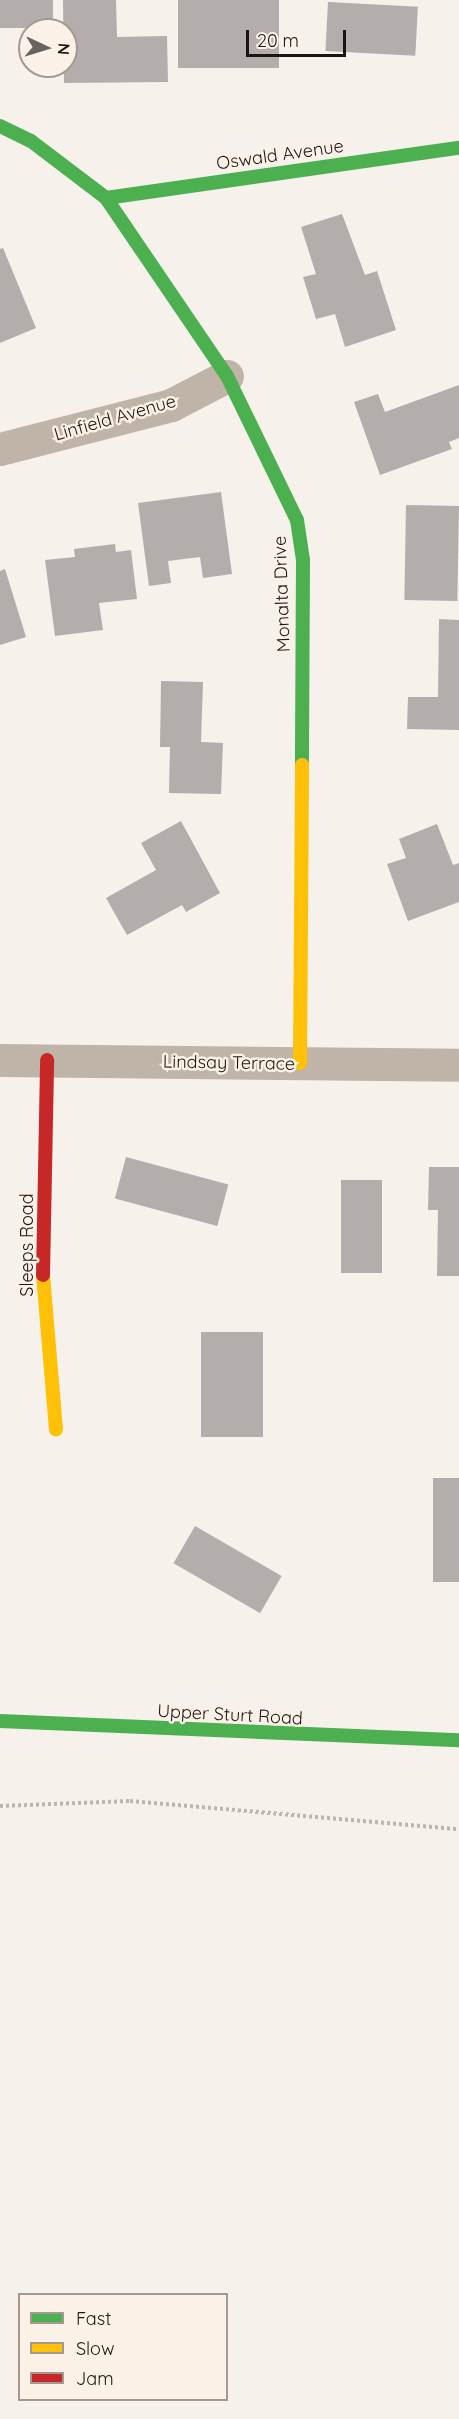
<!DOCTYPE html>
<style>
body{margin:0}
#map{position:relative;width:459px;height:2419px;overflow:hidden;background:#f7f1ec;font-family:Quicksand,sans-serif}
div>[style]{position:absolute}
.building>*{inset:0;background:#b3aeab;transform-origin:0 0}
.path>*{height:4px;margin-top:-2px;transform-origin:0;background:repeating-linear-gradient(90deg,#beb6ad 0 3px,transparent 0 6px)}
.street>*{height:33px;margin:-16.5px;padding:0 16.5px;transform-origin:16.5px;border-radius:16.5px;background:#c0b3a7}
.fast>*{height:14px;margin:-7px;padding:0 7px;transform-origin:7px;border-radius:7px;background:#4caf50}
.slow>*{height:14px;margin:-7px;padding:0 7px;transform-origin:7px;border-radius:7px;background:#ffc107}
.jam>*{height:14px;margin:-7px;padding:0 7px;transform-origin:7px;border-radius:7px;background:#c62828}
span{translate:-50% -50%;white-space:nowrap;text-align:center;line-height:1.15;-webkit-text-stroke:5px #fcf1e7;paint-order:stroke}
.street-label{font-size:18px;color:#1a1613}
.legend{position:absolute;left:18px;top:2293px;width:210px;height:108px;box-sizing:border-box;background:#fcf1e7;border:2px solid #a29992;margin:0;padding:8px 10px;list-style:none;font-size:18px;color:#1a1613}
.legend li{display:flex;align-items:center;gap:12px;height:30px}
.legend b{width:30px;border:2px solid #a29992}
.north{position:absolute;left:18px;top:18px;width:60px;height:60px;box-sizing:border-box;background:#fcf1e7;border:2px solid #a29992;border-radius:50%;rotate:94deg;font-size:16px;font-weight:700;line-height:24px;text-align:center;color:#1a1613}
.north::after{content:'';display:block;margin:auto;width:21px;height:27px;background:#67635f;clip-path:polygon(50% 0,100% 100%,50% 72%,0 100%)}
.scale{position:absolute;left:246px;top:30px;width:100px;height:27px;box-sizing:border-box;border:3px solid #1a1613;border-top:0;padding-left:8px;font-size:18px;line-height:21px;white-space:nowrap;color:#1a1613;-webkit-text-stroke:4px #fcf1e7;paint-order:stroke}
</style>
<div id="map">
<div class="building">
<div style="left:0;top:0;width:53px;height:28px"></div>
<div style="clip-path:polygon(63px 0,116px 0,117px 37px,167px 36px,168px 82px,64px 83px)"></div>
<div style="left:178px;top:0;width:101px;height:68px"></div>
<div style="left:328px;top:2px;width:90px;height:49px;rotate:3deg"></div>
<div style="clip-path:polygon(342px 214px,365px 275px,377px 271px,396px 330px,345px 347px,335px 314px,316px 319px,303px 277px,316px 274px,301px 227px)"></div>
<div style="clip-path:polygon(3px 248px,36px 328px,0 343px,0 249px)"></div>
<div style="clip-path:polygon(459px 385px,459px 438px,449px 442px,452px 449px,380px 475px,354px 402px,378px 394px,385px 412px)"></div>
<div style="clip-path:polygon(221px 492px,232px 574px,203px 578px,200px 557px,168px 561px,171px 583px,149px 586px,138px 503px)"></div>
<div style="left:406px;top:505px;width:53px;height:95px;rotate:1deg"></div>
<div style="clip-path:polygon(115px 544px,116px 552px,131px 550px,137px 599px,99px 603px,103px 630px,55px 636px,45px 560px,75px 557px,74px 549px)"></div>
<div style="clip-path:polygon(5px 569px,26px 637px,0 645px,0 571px)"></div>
<div style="clip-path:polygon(439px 619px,459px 620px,459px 730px,407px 729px,408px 697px,438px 697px)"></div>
<div style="clip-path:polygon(161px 681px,203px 682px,201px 742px,223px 743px,221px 794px,169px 793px,170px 747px,160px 747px)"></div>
<div style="clip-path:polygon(181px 821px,220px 893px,186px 912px,182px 905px,127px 935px,106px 898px,156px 870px,141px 843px)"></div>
<div style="clip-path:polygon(437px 824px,453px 865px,459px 863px,459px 902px,408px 921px,387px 864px,406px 858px,399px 839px)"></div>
<div style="left:126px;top:1157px;width:106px;height:43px;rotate:15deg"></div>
<div style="clip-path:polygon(429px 1167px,459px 1167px,459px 1276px,437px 1276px,438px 1210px,428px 1210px)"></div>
<div style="left:341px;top:1180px;width:41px;height:93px"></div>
<div style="left:201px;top:1332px;width:62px;height:105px"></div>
<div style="left:433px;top:1478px;width:26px;height:104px"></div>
<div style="left:195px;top:1526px;width:100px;height:43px;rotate:30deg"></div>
</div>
<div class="path">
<div style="left:0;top:1806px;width:130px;rotate:-2.2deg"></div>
<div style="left:130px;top:1801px;width:330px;rotate:4.9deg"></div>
</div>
<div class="street">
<div style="left:0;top:449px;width:177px;rotate:-14.4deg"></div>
<div style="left:171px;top:405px;width:63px;rotate:-27.4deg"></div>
<div style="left:0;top:1060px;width:459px;rotate:0.6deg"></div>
</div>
<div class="fast">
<div style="left:0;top:126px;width:34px;rotate:26deg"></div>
<div style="left:31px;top:141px;width:94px;rotate:37.2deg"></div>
<div style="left:106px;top:198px;width:215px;rotate:55.8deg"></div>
<div style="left:227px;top:376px;width:160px;rotate:64.1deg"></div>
<div style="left:297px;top:520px;width:40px;rotate:81.5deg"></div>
<div style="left:303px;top:560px;width:205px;rotate:90.3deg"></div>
<div style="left:106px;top:198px;width:357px;rotate:-8.1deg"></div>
<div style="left:0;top:1721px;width:459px;rotate:2.4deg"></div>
</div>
<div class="slow">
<div style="left:300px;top:1063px;width:298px;rotate:-89.6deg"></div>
<div style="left:43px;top:1275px;width:155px;rotate:85.2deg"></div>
</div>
<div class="jam">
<div style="left:43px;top:1275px;width:215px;rotate:-88.9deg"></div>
</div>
<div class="street-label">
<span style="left:280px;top:155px;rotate:-8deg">Oswald Avenue</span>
<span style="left:115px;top:418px;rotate:-16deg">Linfield Avenue</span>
<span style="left:282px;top:594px;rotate:-92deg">Monalta Drive</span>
<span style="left:229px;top:1063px;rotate:1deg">Lindsay Terrace</span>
<span style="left:27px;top:1245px;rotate:-90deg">Sleeps Road</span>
<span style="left:230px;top:1715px;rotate:3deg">Upper Sturt Road</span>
</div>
<ul class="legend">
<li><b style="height:8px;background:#4caf50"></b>Fast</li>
<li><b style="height:8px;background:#ffc107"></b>Slow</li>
<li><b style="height:8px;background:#c62828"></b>Jam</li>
</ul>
<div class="north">N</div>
<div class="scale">20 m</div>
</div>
